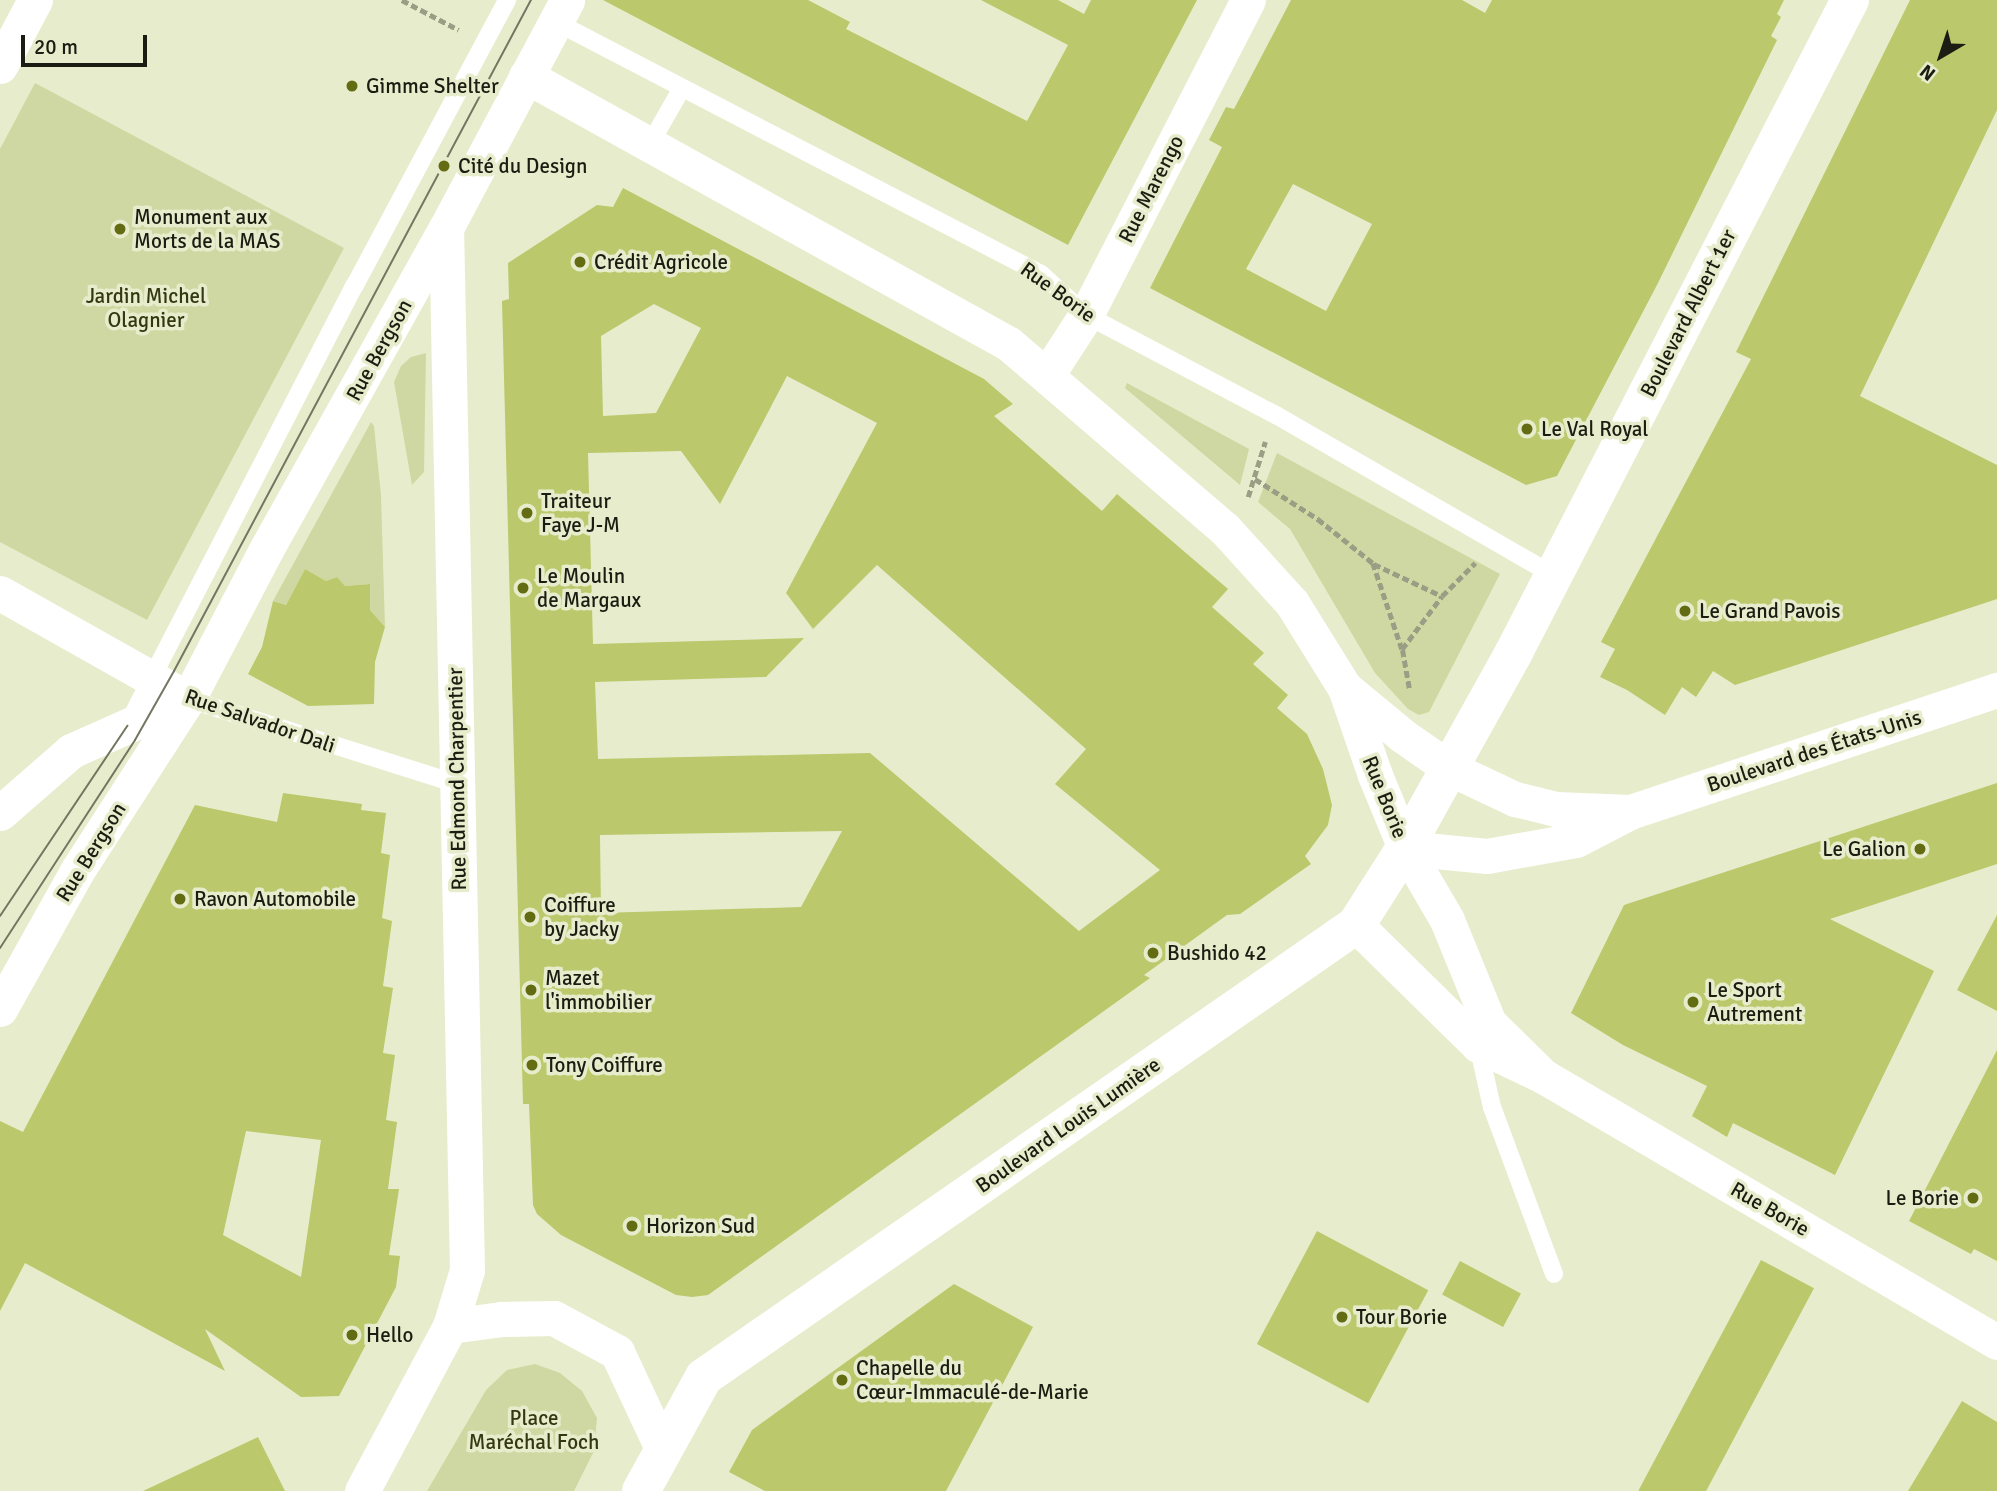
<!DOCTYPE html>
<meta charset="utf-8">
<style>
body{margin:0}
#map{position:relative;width:1997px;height:1491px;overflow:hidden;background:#e7edcc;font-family:Signika,sans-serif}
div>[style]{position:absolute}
.green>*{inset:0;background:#cfd8a2}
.building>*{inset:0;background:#bbc86b;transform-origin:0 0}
.path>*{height:4.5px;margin-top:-2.25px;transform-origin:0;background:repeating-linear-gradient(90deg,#9a9e85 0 7px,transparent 0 10.5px)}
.lane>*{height:18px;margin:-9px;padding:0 9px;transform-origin:9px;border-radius:9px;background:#fff}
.street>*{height:35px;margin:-17.5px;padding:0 17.5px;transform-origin:17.5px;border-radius:17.5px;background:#fff}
.secondary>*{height:38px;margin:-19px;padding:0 19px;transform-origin:19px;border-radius:19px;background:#fff}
.tram>*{height:2px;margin:-1px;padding:0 1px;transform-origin:1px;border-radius:1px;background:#737661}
.dots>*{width:19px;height:19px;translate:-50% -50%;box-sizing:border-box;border:4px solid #e7edcc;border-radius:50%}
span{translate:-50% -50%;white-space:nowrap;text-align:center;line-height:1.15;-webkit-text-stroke:7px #e7edcc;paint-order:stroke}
.poi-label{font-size:21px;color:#1c1d12}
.left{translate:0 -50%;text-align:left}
.right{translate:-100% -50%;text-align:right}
.street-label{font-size:21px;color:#1c1d12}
.park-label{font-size:21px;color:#343811}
.north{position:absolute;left:1906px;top:21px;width:70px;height:70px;-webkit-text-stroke:5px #e7edcc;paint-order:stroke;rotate:219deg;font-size:19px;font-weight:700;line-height:28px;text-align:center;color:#1c1d12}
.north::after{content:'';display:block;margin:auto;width:24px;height:32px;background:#1c1d12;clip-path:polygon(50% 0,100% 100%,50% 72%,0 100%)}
.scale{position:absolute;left:21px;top:35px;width:126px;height:32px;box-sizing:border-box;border:4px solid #1c1d12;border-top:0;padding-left:9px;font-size:21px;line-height:24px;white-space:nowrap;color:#1c1d12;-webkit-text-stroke:5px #e7edcc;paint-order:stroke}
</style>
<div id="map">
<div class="green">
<div style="clip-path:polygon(35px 83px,344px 248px,147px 620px,0 542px,0 149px)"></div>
<div style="clip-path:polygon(426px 353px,424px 472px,412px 485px,394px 382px,401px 366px,411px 357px)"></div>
<div style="clip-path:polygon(1127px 383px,1249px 449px,1240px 485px,1125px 388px)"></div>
<div style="clip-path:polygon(371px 422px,374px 426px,381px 495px,385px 627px,370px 610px,369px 584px,345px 586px,337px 577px,326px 581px,305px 569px,286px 605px,273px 601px)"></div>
<div style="clip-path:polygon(1277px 453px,1500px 574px,1429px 712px,1419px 715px,1408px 709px,1375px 673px,1290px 529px,1258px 502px)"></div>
<div style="clip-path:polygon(535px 1364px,560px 1373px,582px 1391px,597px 1418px,594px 1451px,574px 1491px,427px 1491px,486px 1390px,507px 1370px)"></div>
</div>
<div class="building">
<div style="clip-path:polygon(603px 0,808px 0,850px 22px,846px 29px,1027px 121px,1068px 45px,981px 0,1058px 0,1084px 14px,1091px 0,1197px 0,1068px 245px)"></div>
<div style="clip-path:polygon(evenodd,1291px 0,1462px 0,1485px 13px,1492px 0,1784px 0,1777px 14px,1781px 17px,1771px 36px,1777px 40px,1658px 283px,1557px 476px,1526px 485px,1150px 288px,1222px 147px,1209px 140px,1226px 107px,1234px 109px,1291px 0,1293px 184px,1372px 224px,1326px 311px,1246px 269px,1293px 184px)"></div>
<div style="clip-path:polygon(1910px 0,1997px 0,1997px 110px,1860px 396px,1997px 465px,1997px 599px,1735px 685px,1713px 671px,1696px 697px,1682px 687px,1665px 715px,1627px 690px,1600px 677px,1615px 649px,1601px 642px,1751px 359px,1736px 352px)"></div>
<div style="clip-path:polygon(evenodd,623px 188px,984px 379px,1013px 404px,994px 416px,1102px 511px,1117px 494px,1228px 589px,1212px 607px,1264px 653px,1253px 664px,1288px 695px,1277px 708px,1307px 734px,1323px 769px,1332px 805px,1328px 825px,1305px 856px,1311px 864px,1240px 914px,1227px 915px,1144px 975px,1150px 978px,708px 1295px,692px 1297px,676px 1295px,561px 1235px,537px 1214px,533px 1205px,529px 1104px,523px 1104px,502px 301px,509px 299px,508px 263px,597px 205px,613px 207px,623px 188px,654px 304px,701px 328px,656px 413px,603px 416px,601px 336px,654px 304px,623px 188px,787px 376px,877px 423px,786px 593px,813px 629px,877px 565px,1086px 749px,1055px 784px,1160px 870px,1079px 931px,870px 753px,598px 759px,595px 682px,766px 677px,804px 638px,593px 644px,588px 453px,681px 451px,720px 504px,787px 376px,623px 188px,842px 831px,801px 907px,601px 913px,600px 835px,842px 831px)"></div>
<div style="clip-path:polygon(305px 569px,326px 581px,337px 577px,345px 586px,370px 584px,370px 610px,385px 627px,375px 662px,374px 704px,308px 706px,248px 674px,262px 647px,273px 601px,286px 605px)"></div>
<div style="clip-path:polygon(1997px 783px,1997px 864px,1830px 919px,1934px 971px,1835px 1175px,1733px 1123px,1727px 1137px,1692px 1116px,1707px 1086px,1623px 1045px,1571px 1013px,1624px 905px)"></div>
<div style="clip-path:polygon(evenodd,283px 793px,362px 804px,361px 810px,386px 813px,381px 853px,390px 855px,382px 918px,392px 921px,383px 986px,393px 988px,383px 1053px,395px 1055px,386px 1120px,397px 1122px,388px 1189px,399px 1189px,389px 1255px,400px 1256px,396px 1287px,339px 1396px,301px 1397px,205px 1329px,225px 1371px,25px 1263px,0 1311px,0 1121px,23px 1132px,195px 805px,277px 822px,283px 793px,246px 1131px,321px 1140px,301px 1277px,223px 1235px,246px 1131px)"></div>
<div style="clip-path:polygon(1997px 915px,1997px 1011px,1957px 990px)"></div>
<div style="clip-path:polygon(1997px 1050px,1997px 1261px,1974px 1249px,1971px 1254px,1909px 1221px)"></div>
<div style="left:1317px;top:1231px;width:126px;height:128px;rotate:28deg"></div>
<div style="left:1761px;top:1260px;width:60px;height:261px;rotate:28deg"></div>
<div style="left:1460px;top:1261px;width:69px;height:38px;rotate:28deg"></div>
<div style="clip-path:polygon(954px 1284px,1033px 1327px,946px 1491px,765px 1491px,729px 1472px,752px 1430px)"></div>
<div style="clip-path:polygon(1962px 1401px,1997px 1422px,1997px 1491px,1908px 1491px)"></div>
<div style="clip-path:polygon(258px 1437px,285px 1491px,143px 1491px)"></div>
</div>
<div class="path">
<div style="left:402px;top:0;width:64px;rotate:27.8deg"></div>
<div style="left:1255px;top:479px;width:75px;rotate:32.4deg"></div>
<div style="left:1318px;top:519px;width:70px;rotate:38.7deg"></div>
<div style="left:1373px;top:563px;width:91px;rotate:71.4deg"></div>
<div style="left:1248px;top:497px;width:58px;rotate:-72.8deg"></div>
<div style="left:1374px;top:564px;width:75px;rotate:25.2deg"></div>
<div style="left:1409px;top:688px;width:40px;rotate:-100deg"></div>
<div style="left:1402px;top:649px;width:66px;rotate:-53deg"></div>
<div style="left:1442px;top:596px;width:47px;rotate:-45deg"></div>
</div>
<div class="lane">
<div style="left:556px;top:22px;width:547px;rotate:27.46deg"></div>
<div style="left:1041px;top:274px;width:61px;rotate:42.3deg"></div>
<div style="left:1086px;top:315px;width:215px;rotate:27.8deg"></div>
<div style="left:1276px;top:415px;width:320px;rotate:30deg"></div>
<div style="left:650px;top:144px;width:64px;rotate:-60.3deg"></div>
<div style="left:188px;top:699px;width:282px;rotate:17.5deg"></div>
<div style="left:129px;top:722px;width:492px;rotate:-62.7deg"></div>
<div style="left:355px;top:285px;width:323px;rotate:-61.9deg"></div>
<div style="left:1478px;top:1045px;width:64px;rotate:77.3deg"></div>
<div style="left:1492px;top:1107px;width:178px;rotate:69.6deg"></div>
</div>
<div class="street">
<div style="left:0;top:66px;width:75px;rotate:-62.1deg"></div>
<div style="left:526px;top:76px;width:552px;rotate:29.02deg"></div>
<div style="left:1009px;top:344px;width:283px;rotate:40.6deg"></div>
<div style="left:1224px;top:528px;width:101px;rotate:47.8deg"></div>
<div style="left:1292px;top:603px;width:100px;rotate:58.1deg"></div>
<div style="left:1345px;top:688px;width:92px;rotate:71deg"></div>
<div style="left:1375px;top:775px;width:79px;rotate:67.7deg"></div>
<div style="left:1405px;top:848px;width:83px;rotate:59.7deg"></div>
<div style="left:1447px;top:920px;width:111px;rotate:67.8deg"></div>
<div style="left:1489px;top:1023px;width:76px;rotate:44.5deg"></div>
<div style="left:1047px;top:375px;width:72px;rotate:-57deg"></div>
<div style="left:1086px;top:315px;width:354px;rotate:-62.8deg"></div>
<div style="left:0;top:593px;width:216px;rotate:29.4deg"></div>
<div style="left:1345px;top:688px;width:75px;rotate:39.6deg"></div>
<div style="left:1403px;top:736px;width:56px;rotate:34.8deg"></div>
<div style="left:1449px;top:768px;width:73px;rotate:25.2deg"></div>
<div style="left:1515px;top:799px;width:42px;rotate:13.7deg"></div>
<div style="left:1556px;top:809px;width:74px;rotate:2.3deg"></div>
<div style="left:0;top:813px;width:94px;rotate:-41.1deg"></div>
<div style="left:71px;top:751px;width:128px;rotate:-24deg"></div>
<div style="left:1405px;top:848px;width:82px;rotate:5.6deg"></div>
<div style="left:1487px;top:856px;width:90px;rotate:-10.2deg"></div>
<div style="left:1576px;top:840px;width:61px;rotate:-27.4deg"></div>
<div style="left:1630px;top:812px;width:387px;rotate:-18.4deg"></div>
<div style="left:1356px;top:925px;width:171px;rotate:44.5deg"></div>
<div style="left:1478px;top:1045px;width:72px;rotate:25.5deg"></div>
<div style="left:1543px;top:1076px;width:526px;rotate:30.37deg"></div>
<div style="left:0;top:1009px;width:158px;rotate:-60.8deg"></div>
<div style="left:77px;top:871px;width:205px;rotate:-57.2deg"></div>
<div style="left:188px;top:699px;width:170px;rotate:-62.4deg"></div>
<div style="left:267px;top:548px;width:367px;rotate:-60.8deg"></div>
<div style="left:446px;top:228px;width:258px;rotate:-62deg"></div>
<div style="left:450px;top:1326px;width:51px;rotate:-7.8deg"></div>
<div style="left:501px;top:1319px;width:53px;rotate:-1.1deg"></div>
<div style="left:554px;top:1318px;width:72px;rotate:28.4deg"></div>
<div style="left:617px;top:1352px;width:108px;rotate:64.9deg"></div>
<div style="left:362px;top:1491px;width:187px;rotate:-61.9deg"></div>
<div style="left:450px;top:1326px;width:59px;rotate:-73.1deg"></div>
<div style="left:467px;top:1270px;width:1042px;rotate:-91.15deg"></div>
</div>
<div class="secondary">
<div style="left:641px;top:1491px;width:130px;rotate:-61.1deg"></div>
<div style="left:704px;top:1377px;width:793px;rotate:-34.73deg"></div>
<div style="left:1356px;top:925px;width:91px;rotate:-57.5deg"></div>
<div style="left:1405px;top:848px;width:222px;rotate:-60.9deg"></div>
<div style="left:1513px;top:654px;width:736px;rotate:-62.74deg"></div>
</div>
<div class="tram">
<div style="left:0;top:916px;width:229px;rotate:-56.2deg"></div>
<div style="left:0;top:948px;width:248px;rotate:-57deg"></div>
<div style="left:135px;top:740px;width:79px;rotate:-60.5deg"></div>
<div style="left:174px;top:671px;width:760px;rotate:-61.99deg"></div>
</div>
<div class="dots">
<div style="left:352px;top:86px;background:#636c12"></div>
<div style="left:444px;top:166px;background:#636c12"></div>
<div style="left:120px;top:229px;background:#636c12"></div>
<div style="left:580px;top:262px;background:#636c12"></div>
<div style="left:1527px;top:429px;background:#636c12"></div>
<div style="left:527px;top:513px;background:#636c12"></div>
<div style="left:523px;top:588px;background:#636c12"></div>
<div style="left:1685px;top:611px;background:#636c12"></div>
<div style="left:1920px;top:849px;background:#636c12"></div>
<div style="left:180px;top:899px;background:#636c12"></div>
<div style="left:530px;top:917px;background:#636c12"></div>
<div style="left:1153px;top:953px;background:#636c12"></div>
<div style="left:531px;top:990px;background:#636c12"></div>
<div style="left:1693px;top:1002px;background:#636c12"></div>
<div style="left:532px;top:1065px;background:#636c12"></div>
<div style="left:1973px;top:1198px;background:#636c12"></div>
<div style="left:632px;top:1226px;background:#636c12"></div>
<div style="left:1342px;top:1317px;background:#636c12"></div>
<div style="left:352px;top:1335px;background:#636c12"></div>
<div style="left:842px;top:1380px;background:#636c12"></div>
</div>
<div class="poi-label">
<span class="left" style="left:366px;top:86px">Gimme Shelter</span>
<span class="left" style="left:458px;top:166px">Cité du Design</span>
<span class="left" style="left:134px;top:229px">Monument aux<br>Morts de la MAS</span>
<span class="left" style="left:594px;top:262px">Crédit Agricole</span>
<span class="left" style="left:1541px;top:429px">Le Val Royal</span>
<span class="left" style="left:541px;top:513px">Traiteur<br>Faye J-M</span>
<span class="left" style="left:537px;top:588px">Le Moulin<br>de Margaux</span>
<span class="left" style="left:1699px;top:611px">Le Grand Pavois</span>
<span class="right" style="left:1906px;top:849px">Le Galion</span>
<span class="left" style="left:194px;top:899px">Ravon Automobile</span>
<span class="left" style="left:544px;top:917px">Coiffure<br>by Jacky</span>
<span class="left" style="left:1167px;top:953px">Bushido 42</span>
<span class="left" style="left:545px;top:990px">Mazet<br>l'immobilier</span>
<span class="left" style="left:1707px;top:1002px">Le Sport<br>Autrement</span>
<span class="left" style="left:546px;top:1065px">Tony Coiffure</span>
<span class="right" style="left:1959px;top:1198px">Le Borie</span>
<span class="left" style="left:646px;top:1226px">Horizon Sud</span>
<span class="left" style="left:1356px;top:1317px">Tour Borie</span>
<span class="left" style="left:366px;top:1335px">Hello</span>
<span class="left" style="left:856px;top:1380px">Chapelle du<br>Cœur-Immaculé-de-Marie</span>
</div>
<div class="street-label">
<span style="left:1151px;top:189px;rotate:-63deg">Rue Marengo</span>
<span style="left:1058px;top:292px;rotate:36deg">Rue Borie</span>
<span style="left:1688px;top:313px;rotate:-63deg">Boulevard Albert 1er</span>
<span style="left:379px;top:350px;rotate:-61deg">Rue Bergson</span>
<span style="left:260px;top:721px;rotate:19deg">Rue Salvador Dali</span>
<span style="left:1814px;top:751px;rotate:-18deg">Boulevard des États-Unis</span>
<span style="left:457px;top:779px;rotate:-91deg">Rue Edmond Charpentier</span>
<span style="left:1385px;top:797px;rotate:68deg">Rue Borie</span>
<span style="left:91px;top:852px;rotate:-58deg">Rue Bergson</span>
<span style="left:1068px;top:1125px;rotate:-35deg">Boulevard Louis Lumière</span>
<span style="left:1770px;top:1209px;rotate:30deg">Rue Borie</span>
</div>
<div class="park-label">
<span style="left:146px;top:308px">Jardin Michel<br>Olagnier</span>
<span style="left:534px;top:1430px">Place<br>Maréchal Foch</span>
</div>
<div class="north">N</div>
<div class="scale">20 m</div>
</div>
